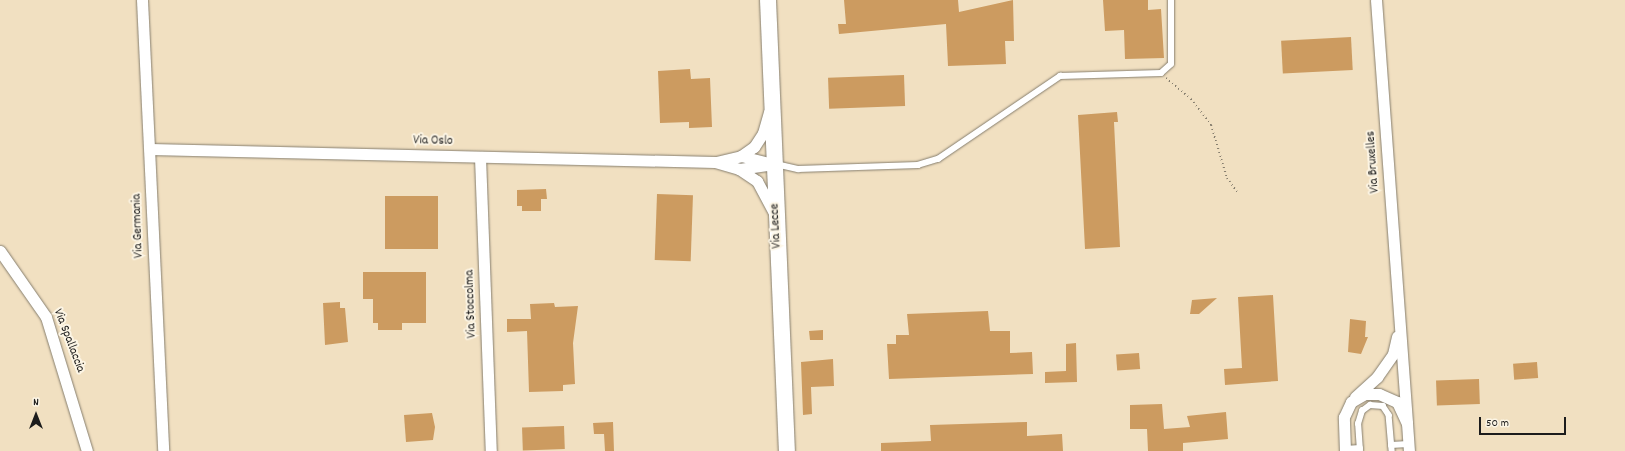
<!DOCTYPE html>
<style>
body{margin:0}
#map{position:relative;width:1625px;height:451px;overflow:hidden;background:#f1e0c1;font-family:Dekko,sans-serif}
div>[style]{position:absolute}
.building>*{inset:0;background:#cc9b60;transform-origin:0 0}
.path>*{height:2px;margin-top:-1px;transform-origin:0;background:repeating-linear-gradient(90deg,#867e6e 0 1px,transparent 0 4px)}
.roads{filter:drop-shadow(0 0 1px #867e6e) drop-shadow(0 0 1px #867e6e)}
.service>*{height:5.5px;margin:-2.75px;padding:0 2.75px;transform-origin:2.75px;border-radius:2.75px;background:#fff}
.minor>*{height:11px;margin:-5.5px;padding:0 5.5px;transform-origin:5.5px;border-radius:5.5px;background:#fff}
.secondary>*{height:16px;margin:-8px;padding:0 8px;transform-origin:8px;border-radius:8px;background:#fff}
span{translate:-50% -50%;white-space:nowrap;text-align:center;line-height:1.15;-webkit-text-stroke:4px #fcf5e5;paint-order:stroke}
.street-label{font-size:13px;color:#1c1c1c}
.north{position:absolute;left:16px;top:395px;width:40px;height:40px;-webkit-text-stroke:3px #fcf5e5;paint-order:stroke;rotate:0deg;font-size:11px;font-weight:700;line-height:16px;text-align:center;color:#1c1c1c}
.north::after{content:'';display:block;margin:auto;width:14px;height:18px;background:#1c1c1c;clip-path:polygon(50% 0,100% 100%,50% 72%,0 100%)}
.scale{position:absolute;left:1479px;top:417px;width:87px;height:18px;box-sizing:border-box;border:2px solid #1c1c1c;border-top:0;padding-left:5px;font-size:12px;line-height:14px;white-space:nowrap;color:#1c1c1c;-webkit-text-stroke:3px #fcf5e5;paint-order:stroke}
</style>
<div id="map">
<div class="building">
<div style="clip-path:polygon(844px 0,958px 0,959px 12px,1013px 0,1014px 41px,1005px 41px,1006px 64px,948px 66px,946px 24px,839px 34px,838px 24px,846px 24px)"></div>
<div style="clip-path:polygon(1103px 0,1148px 0,1148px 10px,1161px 9px,1164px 58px,1125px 59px,1124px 30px,1105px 31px)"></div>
<div style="left:1351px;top:37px;width:33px;height:70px;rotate:87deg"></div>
<div style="clip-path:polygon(690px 69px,691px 79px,710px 78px,712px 127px,689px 128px,689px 122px,660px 123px,658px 71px)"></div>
<div style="left:904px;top:75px;width:31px;height:76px;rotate:88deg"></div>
<div style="clip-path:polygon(1117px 112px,1118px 122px,1114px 122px,1120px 247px,1085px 249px,1078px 115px)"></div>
<div style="clip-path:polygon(546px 189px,547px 199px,541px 199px,541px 211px,522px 211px,522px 206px,517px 206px,517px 190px)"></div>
<div style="left:657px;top:194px;width:36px;height:66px;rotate:2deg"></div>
<div style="left:385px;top:196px;width:53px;height:53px"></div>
<div style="clip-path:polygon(363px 272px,426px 272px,426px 323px,402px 323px,402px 330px,378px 330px,378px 323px,373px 323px,373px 299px,363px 299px)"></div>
<div style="clip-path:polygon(1273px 295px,1278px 381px,1225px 385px,1224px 369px,1242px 368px,1238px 297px)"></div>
<div style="clip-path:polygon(1217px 298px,1199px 314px,1190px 314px,1192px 300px)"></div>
<div style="clip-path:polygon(340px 302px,340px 308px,345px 308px,348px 342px,325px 345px,323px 303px)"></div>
<div style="clip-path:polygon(554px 303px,555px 307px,578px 306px,573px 343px,575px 384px,563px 385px,563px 391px,529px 392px,527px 331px,507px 332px,507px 319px,531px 319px,530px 304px)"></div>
<div style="clip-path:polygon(988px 311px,990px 331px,1010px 331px,1010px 353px,1032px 352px,1033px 374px,889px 379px,887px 344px,896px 344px,896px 335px,909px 335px,907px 314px)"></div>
<div style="clip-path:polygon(1350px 319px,1366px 321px,1365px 337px,1368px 337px,1361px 354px,1348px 352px)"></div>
<div style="clip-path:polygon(823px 330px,823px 340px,810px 340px,809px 331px)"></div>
<div style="clip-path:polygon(1076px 343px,1077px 382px,1045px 383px,1045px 372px,1066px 371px,1066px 344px)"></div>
<div style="left:1139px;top:353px;width:16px;height:23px;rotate:86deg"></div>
<div style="clip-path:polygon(833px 359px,834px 386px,811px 387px,812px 414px,803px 415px,801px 362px)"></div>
<div style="left:1537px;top:362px;width:16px;height:24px;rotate:86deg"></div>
<div style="left:1479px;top:379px;width:25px;height:43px;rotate:88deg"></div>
<div style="clip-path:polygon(1162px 404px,1164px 429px,1190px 427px,1187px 416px,1226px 412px,1228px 439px,1183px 443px,1183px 451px,1148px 451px,1147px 429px,1130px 429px,1130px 405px)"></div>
<div style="clip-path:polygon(432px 413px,435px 427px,433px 440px,406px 442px,404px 415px)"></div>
<div style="clip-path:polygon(613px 422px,614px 451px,605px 451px,604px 434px,594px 434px,593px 423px)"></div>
<div style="clip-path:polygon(1027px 422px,1027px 436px,1062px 434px,1063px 451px,881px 451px,881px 443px,931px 441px,930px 425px)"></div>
<div style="left:564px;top:426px;width:23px;height:42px;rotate:88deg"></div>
</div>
<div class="path">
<div style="left:1166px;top:78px;width:33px;rotate:40deg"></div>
<div style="left:1191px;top:99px;width:33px;rotate:52deg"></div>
<div style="left:1211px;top:125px;width:55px;rotate:73.2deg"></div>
<div style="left:1227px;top:178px;width:19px;rotate:54deg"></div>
</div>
<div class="roads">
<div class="service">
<div style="left:776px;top:164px;width:23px;rotate:13deg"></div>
<div style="left:798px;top:169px;width:120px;rotate:-1.9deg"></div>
<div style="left:918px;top:165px;width:21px;rotate:-17deg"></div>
<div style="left:938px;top:159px;width:148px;rotate:-34.2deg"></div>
<div style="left:1060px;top:76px;width:101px;rotate:-1.7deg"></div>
<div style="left:1161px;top:73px;width:13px;rotate:-42deg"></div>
<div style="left:1171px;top:64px;width:64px;rotate:-90deg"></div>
<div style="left:1391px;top:445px;width:17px;rotate:-3deg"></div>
<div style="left:1345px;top:449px;width:15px;rotate:-4deg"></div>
<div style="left:1360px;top:451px;width:27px;rotate:-94deg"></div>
<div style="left:1358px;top:424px;width:14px;rotate:-73deg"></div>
<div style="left:1362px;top:411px;width:10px;rotate:-37deg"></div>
<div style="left:1370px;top:405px;width:13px;rotate:4deg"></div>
<div style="left:1383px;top:406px;width:11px;rotate:56deg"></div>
<div style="left:1389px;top:415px;width:36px;rotate:85deg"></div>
</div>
<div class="minor">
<div style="left:142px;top:0;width:451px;rotate:87.3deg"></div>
<div style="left:1376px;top:0;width:424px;rotate:85.8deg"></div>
<div style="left:150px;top:149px;width:565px;rotate:1.32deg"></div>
<div style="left:715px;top:162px;width:25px;rotate:16deg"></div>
<div style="left:739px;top:169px;width:22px;rotate:34deg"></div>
<div style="left:757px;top:181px;width:36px;rotate:62deg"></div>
<div style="left:741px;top:156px;width:34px;rotate:14deg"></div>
<div style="left:480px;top:157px;width:294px;rotate:87.9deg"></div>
<div style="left:716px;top:162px;width:26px;rotate:-13deg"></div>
<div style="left:741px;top:156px;width:16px;rotate:-35deg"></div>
<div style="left:754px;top:147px;width:17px;rotate:-57deg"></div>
<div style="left:763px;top:133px;width:22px;rotate:-74deg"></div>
<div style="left:739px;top:169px;width:35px;rotate:-8deg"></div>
<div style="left:0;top:251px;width:80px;rotate:55.1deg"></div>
<div style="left:46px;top:317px;width:140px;rotate:73deg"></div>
<div style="left:1355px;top:397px;width:30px;rotate:-42deg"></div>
<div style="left:1377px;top:377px;width:28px;rotate:-55deg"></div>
<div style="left:1393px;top:354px;width:18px;rotate:-77deg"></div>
<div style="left:1345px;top:451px;width:34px;rotate:-92deg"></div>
<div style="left:1344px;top:417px;width:17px;rotate:-65deg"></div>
<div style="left:1351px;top:402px;width:16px;rotate:-30deg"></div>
<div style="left:1365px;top:394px;width:14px"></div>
<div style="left:1379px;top:394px;width:20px;rotate:24deg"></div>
<div style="left:1397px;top:402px;width:23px;rotate:65deg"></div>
<div style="left:1407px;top:423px;width:28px;rotate:86deg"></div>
</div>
<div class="secondary">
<div style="left:768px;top:0;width:451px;rotate:87.6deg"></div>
</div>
</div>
<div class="street-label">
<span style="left:433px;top:142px;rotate:1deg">Via Oslo</span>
<span style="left:1374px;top:162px;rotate:-94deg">Via Bruxelles</span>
<span style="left:139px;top:226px;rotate:-92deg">Via Germania</span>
<span style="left:777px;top:226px;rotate:-93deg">Via Lecce</span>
<span style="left:472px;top:304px;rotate:-92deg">Via Stoccolma</span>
<span style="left:68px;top:341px;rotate:69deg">Via Spallaccia</span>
</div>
<div class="north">N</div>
<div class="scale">50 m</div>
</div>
